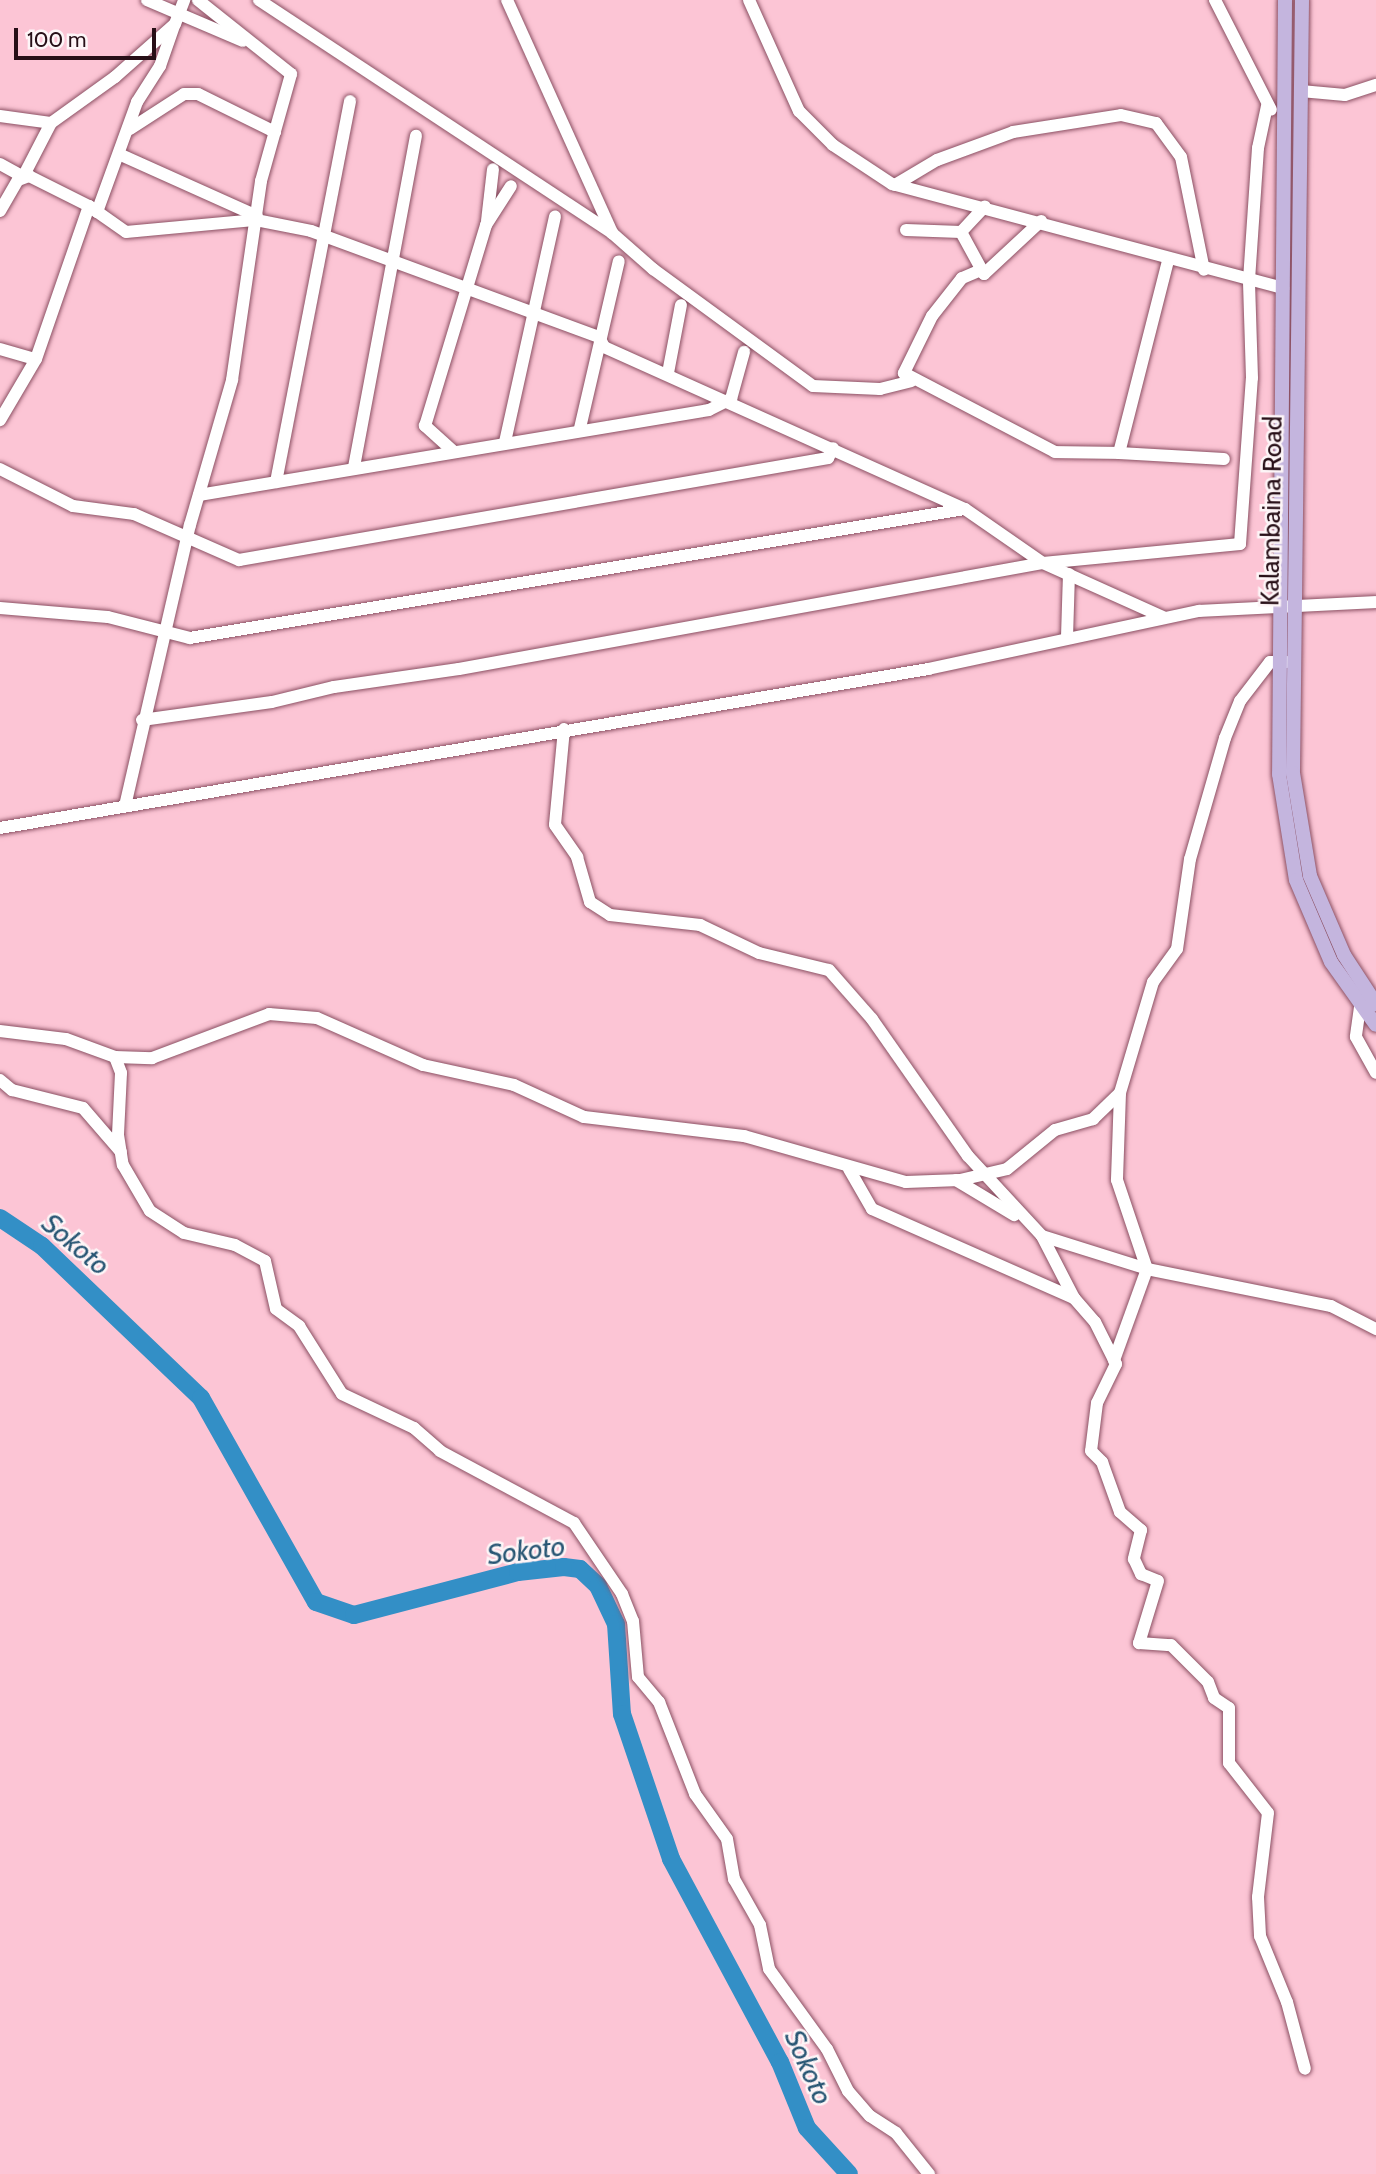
<!DOCTYPE html>
<style>
body{margin:0}
#map{position:relative;width:1376px;height:2174px;overflow:hidden;background:#fcc5d5;font-family:Cabin,sans-serif}
div>[style]{position:absolute}
.river>*{height:18px;margin:-9px;padding:0 9px;transform-origin:9px;border-radius:9px;background:#338fc6}
.roads{filter:drop-shadow(0 0 2px #8b5063) drop-shadow(0 0 2px #8b5063)}
.minor>*{height:12px;margin:-6px;padding:0 6px;transform-origin:6px;border-radius:6px;background:#fff}
.major>*{height:14px;margin:-7px;padding:0 7px;transform-origin:7px;border-radius:7px;background:#c4b5de}
span{translate:-50% -50%;white-space:nowrap;text-align:center;line-height:1.15;-webkit-text-stroke:5px #fdf5f7;paint-order:stroke}
.street-label{font-size:26px;color:#270f17}
.water-label{font-size:28px;color:#275573;font-style:italic}
.scale{position:absolute;left:14px;top:28px;width:142px;height:32px;box-sizing:border-box;border:4px solid #270f17;border-top:0;padding-left:9px;font-size:21px;line-height:24px;white-space:nowrap;color:#270f17;-webkit-text-stroke:5px #fdf5f7;paint-order:stroke}
</style>
<div id="map">
<div class="river">
<div style="left:0;top:1218px;width:50px;rotate:33.7deg"></div>
<div style="left:42px;top:1246px;width:220px;rotate:43.7deg"></div>
<div style="left:201px;top:1398px;width:234px;rotate:60.6deg"></div>
<div style="left:316px;top:1602px;width:40px;rotate:18.9deg"></div>
<div style="left:354px;top:1615px;width:170px;rotate:-14.7deg"></div>
<div style="left:518px;top:1572px;width:46px;rotate:-6.2deg"></div>
<div style="left:564px;top:1567px;width:16px;rotate:7deg"></div>
<div style="left:580px;top:1569px;width:25px;rotate:43deg"></div>
<div style="left:598px;top:1586px;width:42px;rotate:64.7deg"></div>
<div style="left:616px;top:1624px;width:90px;rotate:86.2deg"></div>
<div style="left:622px;top:1714px;width:153px;rotate:71.3deg"></div>
<div style="left:671px;top:1859px;width:230px;rotate:61.8deg"></div>
<div style="left:780px;top:2062px;width:71px;rotate:67.8deg"></div>
<div style="left:807px;top:2128px;width:62px;rotate:47.6deg"></div>
</div>
<div class="roads">
<div class="minor">
<div style="left:147px;top:0;width:104px;rotate:23.1deg"></div>
<div style="left:259px;top:0;width:423px;rotate:33.4deg"></div>
<div style="left:612px;top:233px;width:55px;rotate:41.3deg"></div>
<div style="left:653px;top:269px;width:198px;rotate:36.2deg"></div>
<div style="left:813px;top:386px;width:67px;rotate:2.6deg"></div>
<div style="left:880px;top:389px;width:32px;rotate:-14deg"></div>
<div style="left:507px;top:0;width:256px;rotate:65.7deg"></div>
<div style="left:749px;top:0;width:122px;rotate:65.8deg"></div>
<div style="left:799px;top:111px;width:48px;rotate:45deg"></div>
<div style="left:833px;top:145px;width:71px;rotate:33.5deg"></div>
<div style="left:892px;top:184px;width:405px;rotate:14.9deg"></div>
<div style="left:1215px;top:0;width:123px;rotate:63deg"></div>
<div style="left:1301px;top:91px;width:44px;rotate:5.2deg"></div>
<div style="left:1345px;top:95px;width:33px;rotate:-18deg"></div>
<div style="left:0;top:116px;width:51px;rotate:7.8deg"></div>
<div style="left:51px;top:123px;width:79px;rotate:-35.7deg"></div>
<div style="left:115px;top:77px;width:80px;rotate:-41.5deg"></div>
<div style="left:175px;top:24px;width:26px;rotate:-69deg"></div>
<div style="left:130px;top:129px;width:64px;rotate:-32.9deg"></div>
<div style="left:184px;top:94px;width:14px"></div>
<div style="left:198px;top:94px;width:86px;rotate:26.3deg"></div>
<div style="left:121px;top:155px;width:149px;rotate:24.2deg"></div>
<div style="left:0;top:164px;width:26px;rotate:29deg"></div>
<div style="left:23px;top:177px;width:61px;rotate:-62.6deg"></div>
<div style="left:895px;top:185px;width:49px;rotate:-30.8deg"></div>
<div style="left:937px;top:160px;width:81px;rotate:-20.2deg"></div>
<div style="left:1013px;top:132px;width:109px;rotate:-8.9deg"></div>
<div style="left:1121px;top:115px;width:36px;rotate:13deg"></div>
<div style="left:1156px;top:123px;width:42px;rotate:53.7deg"></div>
<div style="left:1181px;top:157px;width:115px;rotate:78.5deg"></div>
<div style="left:89px;top:206px;width:45px;rotate:35.1deg"></div>
<div style="left:126px;top:232px;width:131px;rotate:-5.3deg"></div>
<div style="left:256px;top:220px;width:56px;rotate:11.3deg"></div>
<div style="left:311px;top:231px;width:307px;rotate:20.2deg"></div>
<div style="left:599px;top:337px;width:11px;rotate:63deg"></div>
<div style="left:604px;top:347px;width:396px;rotate:24.2deg"></div>
<div style="left:965px;top:509px;width:95px;rotate:34.7deg"></div>
<div style="left:1043px;top:563px;width:198px;rotate:-5.5deg"></div>
<div style="left:1240px;top:544px;width:166px;rotate:-85.9deg"></div>
<div style="left:1252px;top:378px;width:98px;rotate:-91.8deg"></div>
<div style="left:1249px;top:280px;width:132px;rotate:-86.1deg"></div>
<div style="left:1258px;top:148px;width:43px;rotate:-77.9deg"></div>
<div style="left:0;top:211px;width:36px;rotate:-60deg"></div>
<div style="left:18px;top:180px;width:12px;rotate:-20deg"></div>
<div style="left:29px;top:176px;width:67px;rotate:26.6deg"></div>
<div style="left:89px;top:206px;width:162px;rotate:109.1deg"></div>
<div style="left:36px;top:359px;width:71px;rotate:120.5deg"></div>
<div style="left:97px;top:212px;width:117px;rotate:-70deg"></div>
<div style="left:137px;top:102px;width:43px;rotate:-57.4deg"></div>
<div style="left:160px;top:66px;width:42px;rotate:-70.7deg"></div>
<div style="left:487px;top:221px;width:52px;rotate:-83.4deg"></div>
<div style="left:906px;top:230px;width:55px;rotate:2.1deg"></div>
<div style="left:961px;top:232px;width:35px;rotate:-47deg"></div>
<div style="left:961px;top:232px;width:48px;rotate:61.3deg"></div>
<div style="left:984px;top:274px;width:78px;rotate:-42.9deg"></div>
<div style="left:981px;top:270px;width:21px;rotate:157deg"></div>
<div style="left:962px;top:278px;width:48px;rotate:128.3deg"></div>
<div style="left:932px;top:316px;width:64px;rotate:116.2deg"></div>
<div style="left:904px;top:373px;width:170px;rotate:27.6deg"></div>
<div style="left:1055px;top:452px;width:64px;rotate:0.9deg"></div>
<div style="left:1119px;top:453px;width:198px;rotate:-75.7deg"></div>
<div style="left:0;top:349px;width:37px;rotate:16deg"></div>
<div style="left:668px;top:373px;width:69px;rotate:-79.2deg"></div>
<div style="left:580px;top:428px;width:171px;rotate:-76.9deg"></div>
<div style="left:505px;top:442px;width:231px;rotate:-77.5deg"></div>
<div style="left:453px;top:451px;width:38px;rotate:-138deg"></div>
<div style="left:425px;top:426px;width:210px;rotate:-73.1deg"></div>
<div style="left:486px;top:225px;width:46px;rotate:-57.3deg"></div>
<div style="left:1119px;top:453px;width:105px;rotate:3.3deg"></div>
<div style="left:354px;top:467px;width:337px;rotate:-79.4deg"></div>
<div style="left:0;top:469px;width:82px;rotate:26.9deg"></div>
<div style="left:73px;top:506px;width:62px;rotate:7.5deg"></div>
<div style="left:134px;top:514px;width:115px;rotate:23.7deg"></div>
<div style="left:239px;top:560px;width:598px;rotate:-9.82deg"></div>
<div style="left:828px;top:458px;width:11px;rotate:-63deg"></div>
<div style="left:276px;top:482px;width:388px;rotate:-79deg"></div>
<div style="left:199px;top:495px;width:517px;rotate:-9.46deg"></div>
<div style="left:709px;top:410px;width:25px;rotate:-27deg"></div>
<div style="left:731px;top:399px;width:49px;rotate:-74.5deg"></div>
<div style="left:0;top:608px;width:108px;rotate:4.8deg"></div>
<div style="left:108px;top:617px;width:85px;rotate:14.4deg"></div>
<div style="left:190px;top:638px;width:785px;rotate:-9.46deg"></div>
<div style="left:1067px;top:637px;width:63px;rotate:-88.2deg"></div>
<div style="left:1287px;top:662px;width:17px;rotate:180deg"></div>
<div style="left:1270px;top:662px;width:49px;rotate:127.6deg"></div>
<div style="left:1240px;top:701px;width:40px;rotate:112deg"></div>
<div style="left:1225px;top:738px;width:126px;rotate:106.1deg"></div>
<div style="left:1190px;top:859px;width:91px;rotate:98.2deg"></div>
<div style="left:1177px;top:949px;width:41px;rotate:126deg"></div>
<div style="left:1153px;top:982px;width:116px;rotate:106.6deg"></div>
<div style="left:1120px;top:1093px;width:87px;rotate:92deg"></div>
<div style="left:1117px;top:1180px;width:94px;rotate:71.4deg"></div>
<div style="left:1147px;top:1269px;width:188px;rotate:11.4deg"></div>
<div style="left:1331px;top:1306px;width:51px;rotate:27.1deg"></div>
<div style="left:142px;top:720px;width:131px;rotate:-7.9deg"></div>
<div style="left:272px;top:702px;width:64px;rotate:-13.6deg"></div>
<div style="left:334px;top:687px;width:126px;rotate:-8.2deg"></div>
<div style="left:459px;top:669px;width:594px;rotate:-10.29deg"></div>
<div style="left:1043px;top:563px;width:132px;rotate:24.2deg"></div>
<div style="left:564px;top:729px;width:96px;rotate:95.4deg"></div>
<div style="left:555px;top:825px;width:39px;rotate:55deg"></div>
<div style="left:577px;top:857px;width:47px;rotate:73.9deg"></div>
<div style="left:590px;top:902px;width:24px;rotate:33deg"></div>
<div style="left:610px;top:915px;width:91px;rotate:6.3deg"></div>
<div style="left:700px;top:925px;width:65px;rotate:25.4deg"></div>
<div style="left:759px;top:953px;width:72px;rotate:13.7deg"></div>
<div style="left:829px;top:970px;width:65px;rotate:48.7deg"></div>
<div style="left:872px;top:1019px;width:167px;rotate:55deg"></div>
<div style="left:968px;top:1156px;width:109px;rotate:47.2deg"></div>
<div style="left:1042px;top:1236px;width:70px;rotate:62.7deg"></div>
<div style="left:1074px;top:1298px;width:32px;rotate:49deg"></div>
<div style="left:1095px;top:1322px;width:47px;rotate:63.4deg"></div>
<div style="left:1116px;top:1364px;width:43px;rotate:116deg"></div>
<div style="left:1097px;top:1403px;width:48px;rotate:97.1deg"></div>
<div style="left:1091px;top:1451px;width:16px;rotate:45deg"></div>
<div style="left:1102px;top:1462px;width:53px;rotate:70.2deg"></div>
<div style="left:1120px;top:1512px;width:28px;rotate:41deg"></div>
<div style="left:1141px;top:1530px;width:30px;rotate:104deg"></div>
<div style="left:1134px;top:1559px;width:17px;rotate:65deg"></div>
<div style="left:1141px;top:1574px;width:18px;rotate:22deg"></div>
<div style="left:1158px;top:1581px;width:65px;rotate:107deg"></div>
<div style="left:1139px;top:1643px;width:32px;rotate:4deg"></div>
<div style="left:1171px;top:1645px;width:52px;rotate:45deg"></div>
<div style="left:1208px;top:1682px;width:17px;rotate:69deg"></div>
<div style="left:1214px;top:1698px;width:18px;rotate:34deg"></div>
<div style="left:1229px;top:1708px;width:55px;rotate:90deg"></div>
<div style="left:1229px;top:1763px;width:63px;rotate:52deg"></div>
<div style="left:1268px;top:1813px;width:85px;rotate:96.8deg"></div>
<div style="left:1258px;top:1897px;width:39px;rotate:87deg"></div>
<div style="left:1260px;top:1936px;width:71px;rotate:67.8deg"></div>
<div style="left:1287px;top:2002px;width:69px;rotate:75deg"></div>
<div style="left:125px;top:806px;width:288px;rotate:-77deg"></div>
<div style="left:190px;top:525px;width:151px;rotate:-73.8deg"></div>
<div style="left:232px;top:380px;width:201px;rotate:-81.7deg"></div>
<div style="left:261px;top:181px;width:111px;rotate:-74.3deg"></div>
<div style="left:291px;top:74px;width:119px;rotate:-141.5deg"></div>
<div style="left:0;top:828px;width:942px;rotate:-9.72deg"></div>
<div style="left:928px;top:669px;width:277px;rotate:-12.1deg"></div>
<div style="left:1199px;top:611px;width:177px;rotate:-2.9deg"></div>
<div style="left:1360px;top:1007px;width:30px;rotate:98deg"></div>
<div style="left:1356px;top:1037px;width:41px;rotate:60.9deg"></div>
<div style="left:0;top:1031px;width:66px;rotate:6.9deg"></div>
<div style="left:66px;top:1039px;width:52px;rotate:20.2deg"></div>
<div style="left:115px;top:1057px;width:37px;rotate:2deg"></div>
<div style="left:152px;top:1058px;width:125px;rotate:-20.6deg"></div>
<div style="left:269px;top:1014px;width:48px;rotate:4.8deg"></div>
<div style="left:317px;top:1018px;width:116px;rotate:23.9deg"></div>
<div style="left:423px;top:1065px;width:93px;rotate:12.4deg"></div>
<div style="left:514px;top:1085px;width:77px;rotate:24.6deg"></div>
<div style="left:584px;top:1117px;width:161px;rotate:6.8deg"></div>
<div style="left:744px;top:1136px;width:168px;rotate:15.9deg"></div>
<div style="left:906px;top:1182px;width:54px;rotate:-2.1deg"></div>
<div style="left:960px;top:1180px;width:48px;rotate:-13.2deg"></div>
<div style="left:1007px;top:1169px;width:62px;rotate:-39.1deg"></div>
<div style="left:1055px;top:1130px;width:40px;rotate:-16deg"></div>
<div style="left:1093px;top:1119px;width:37px;rotate:-44deg"></div>
<div style="left:115px;top:1057px;width:17px;rotate:69deg"></div>
<div style="left:121px;top:1073px;width:62px;rotate:92.8deg"></div>
<div style="left:118px;top:1135px;width:30px;rotate:81deg"></div>
<div style="left:123px;top:1165px;width:53px;rotate:59.6deg"></div>
<div style="left:150px;top:1211px;width:40px;rotate:32.9deg"></div>
<div style="left:184px;top:1233px;width:52px;rotate:13.2deg"></div>
<div style="left:235px;top:1245px;width:34px;rotate:28deg"></div>
<div style="left:265px;top:1261px;width:49px;rotate:77.1deg"></div>
<div style="left:276px;top:1309px;width:29px;rotate:36deg"></div>
<div style="left:299px;top:1326px;width:80px;rotate:57.7deg"></div>
<div style="left:342px;top:1394px;width:80px;rotate:25.3deg"></div>
<div style="left:414px;top:1428px;width:35px;rotate:41deg"></div>
<div style="left:440px;top:1451px;width:152px;rotate:28.2deg"></div>
<div style="left:574px;top:1523px;width:86px;rotate:55.9deg"></div>
<div style="left:622px;top:1594px;width:29px;rotate:68deg"></div>
<div style="left:633px;top:1621px;width:56px;rotate:84.9deg"></div>
<div style="left:638px;top:1677px;width:33px;rotate:50deg"></div>
<div style="left:659px;top:1702px;width:99px;rotate:68.6deg"></div>
<div style="left:695px;top:1794px;width:55px;rotate:54.6deg"></div>
<div style="left:727px;top:1839px;width:41px;rotate:80.1deg"></div>
<div style="left:734px;top:1879px;width:53px;rotate:60.5deg"></div>
<div style="left:760px;top:1925px;width:45px;rotate:78.4deg"></div>
<div style="left:769px;top:1969px;width:99px;rotate:54.1deg"></div>
<div style="left:827px;top:2049px;width:47px;rotate:63.4deg"></div>
<div style="left:848px;top:2091px;width:33px;rotate:49deg"></div>
<div style="left:870px;top:2116px;width:31px;rotate:33deg"></div>
<div style="left:896px;top:2133px;width:53px;rotate:51.2deg"></div>
<div style="left:0;top:1080px;width:16px;rotate:40deg"></div>
<div style="left:12px;top:1090px;width:73px;rotate:14.2deg"></div>
<div style="left:83px;top:1108px;width:58px;rotate:49.2deg"></div>
<div style="left:849px;top:1169px;width:46px;rotate:60.1deg"></div>
<div style="left:872px;top:1209px;width:221px;rotate:23.8deg"></div>
<div style="left:956px;top:1180px;width:68px;rotate:31.1deg"></div>
<div style="left:1042px;top:1236px;width:110px;rotate:17.4deg"></div>
<div style="left:1147px;top:1269px;width:97px;rotate:109.9deg"></div>
</div>
<div class="major">
<div style="left:1285px;top:0;width:774px;rotate:90.44deg"></div>
<div style="left:1279px;top:774px;width:107px;rotate:80.9deg"></div>
<div style="left:1296px;top:880px;width:89px;rotate:66.9deg"></div>
<div style="left:1331px;top:962px;width:77px;rotate:54.5deg"></div>
<div style="left:1302px;top:0;width:773px;rotate:90.67deg"></div>
<div style="left:1293px;top:773px;width:104px;rotate:80.6deg"></div>
<div style="left:1310px;top:876px;width:86px;rotate:66.7deg"></div>
<div style="left:1344px;top:955px;width:59px;rotate:56.9deg"></div>
</div>
</div>
<div class="street-label">
<span style="left:1272px;top:511px;rotate:-89deg">Kalambaina Road</span>
</div>
<div class="water-label">
<span style="left:76px;top:1244px;rotate:40deg">Sokoto</span>
<span style="left:526px;top:1550px;rotate:-7deg">Sokoto</span>
<span style="left:809px;top:2067px;rotate:66deg">Sokoto</span>
</div>
<div class="scale">100 m</div>
</div>
